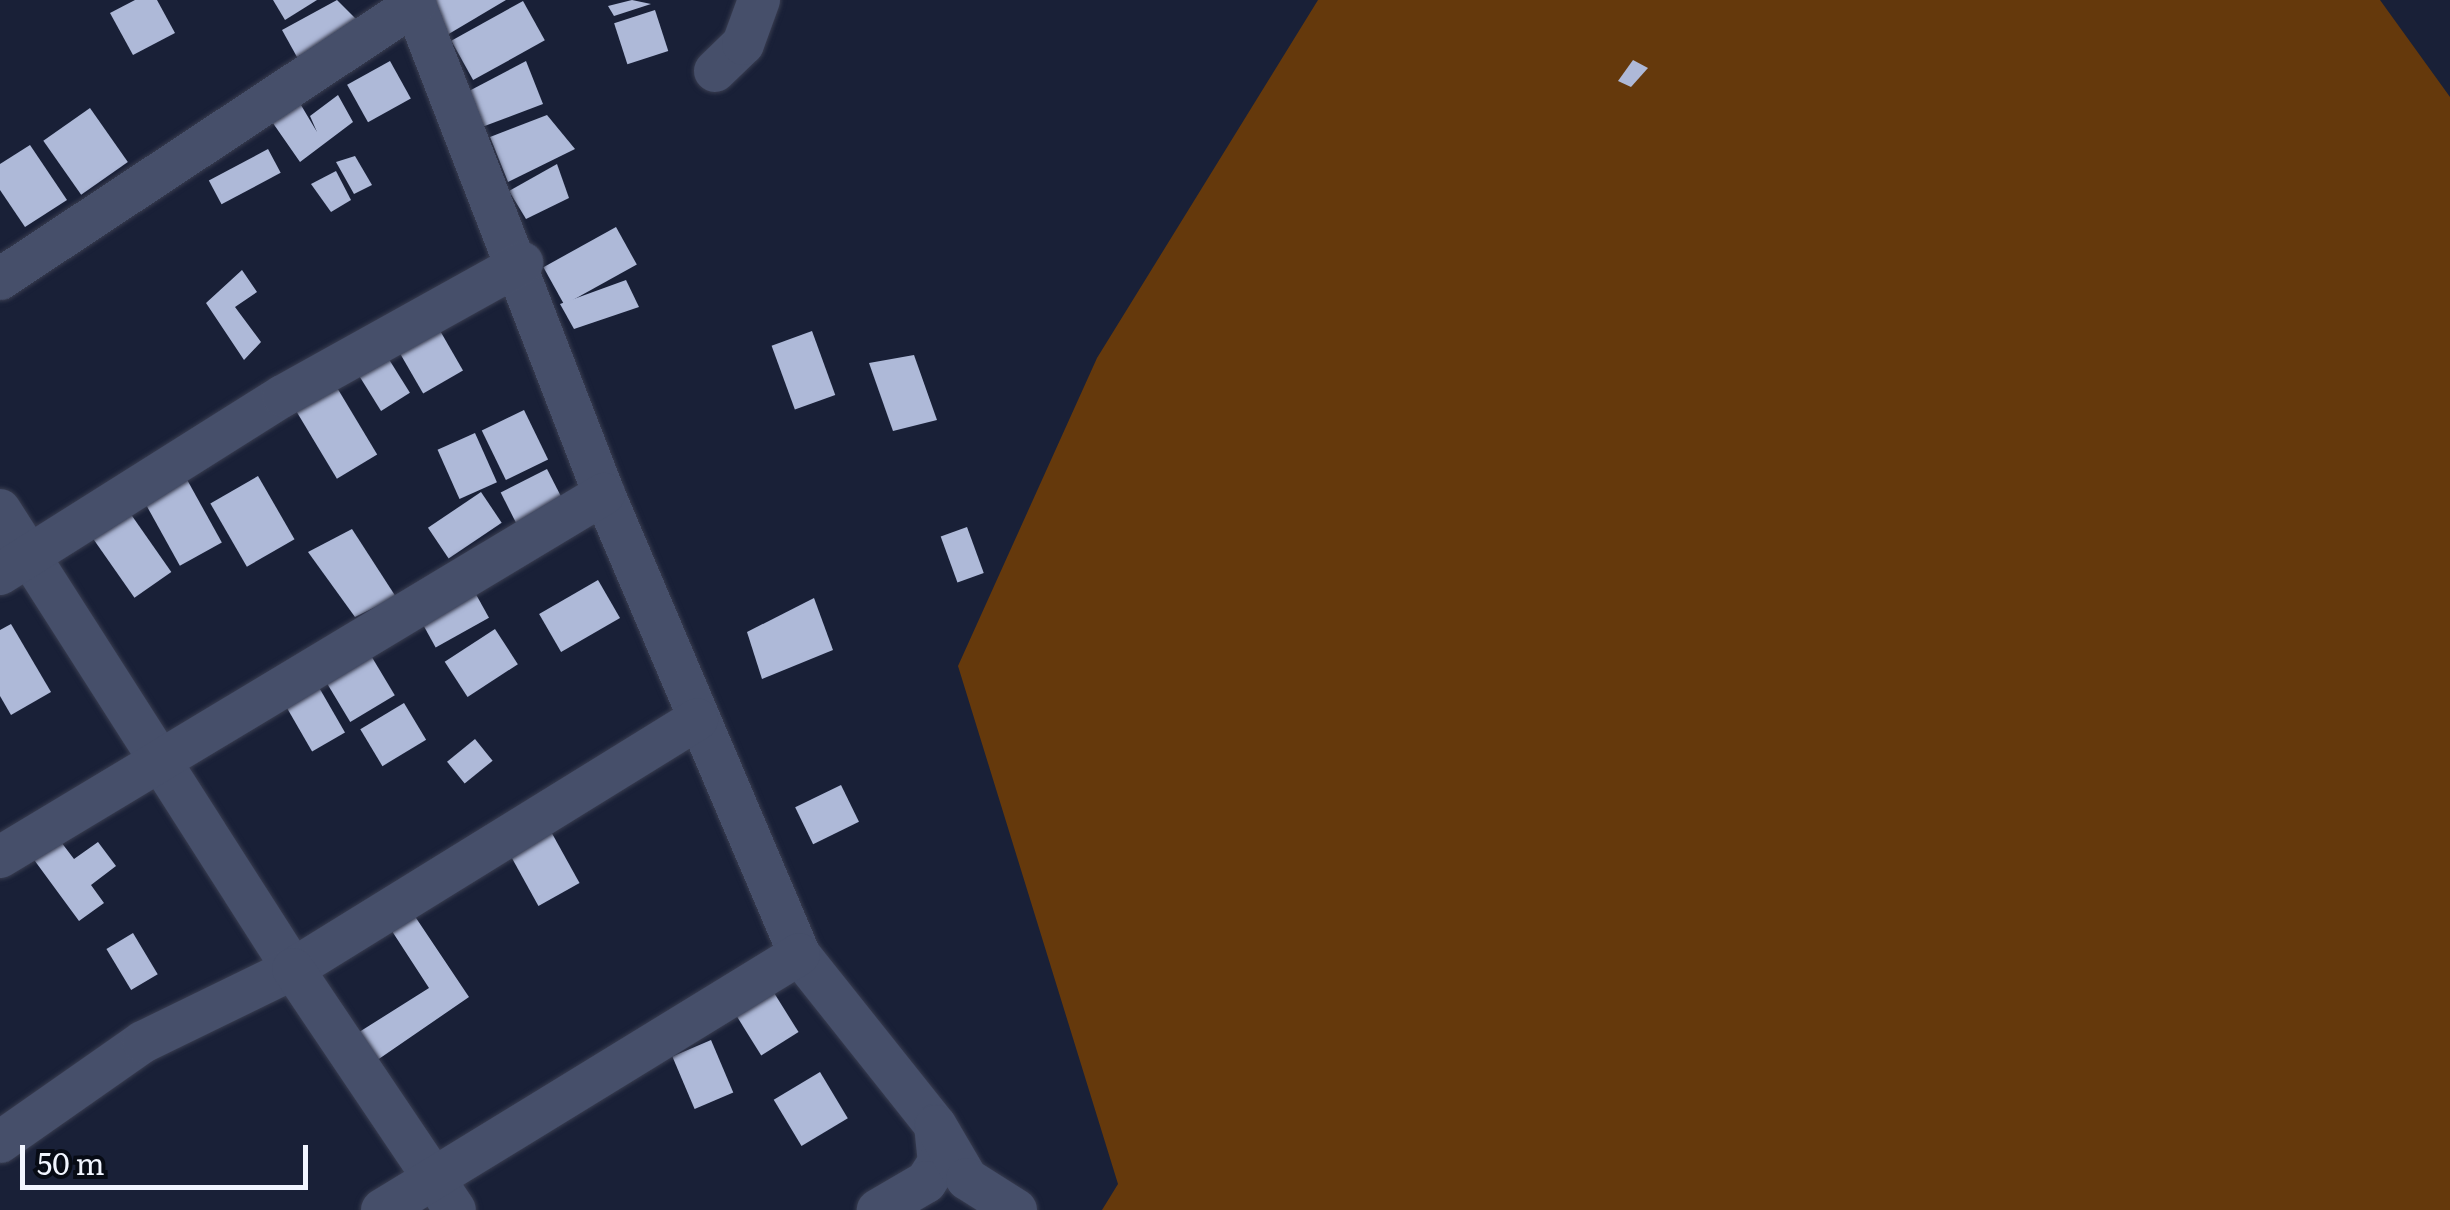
<!DOCTYPE html>
<style>
body{margin:0}
#map{position:relative;width:2450px;height:1210px;overflow:hidden;background:#192037;font-family:Literata,serif}
div>[style]{position:absolute}
.green>*{inset:0;background:#65390c}
.building>*{inset:0;background:#aeb9d8;transform-origin:0 0}
.roads{filter:drop-shadow(0 0 2px #393d50) drop-shadow(0 0 2px #393d50)}
.street>*{height:42px;margin:-21px;padding:0 21px;transform-origin:21px;border-radius:21px;background:#464f6a}
span{translate:-50% -50%;white-space:nowrap;text-align:center;line-height:1.15;-webkit-text-stroke:10px #070b15;paint-order:stroke}
.scale{position:absolute;left:20px;top:1145px;width:288px;height:45px;box-sizing:border-box;border:5px solid #f1f5ff;border-top:0;padding-left:12px;font-size:30px;line-height:35px;white-space:nowrap;color:#f1f5ff;-webkit-text-stroke:8px #070b15;paint-order:stroke}
</style>
<div id="map">
<div class="green">
<div style="clip-path:polygon(1318px 0,2380px 0,2450px 97px,2450px 1210px,1102px 1210px,1118px 1184px,958px 666px,1097px 358px)"></div>
</div>
<div class="building">
<div style="clip-path:polygon(135px 0,157px 0,175px 33px,133px 55px,110px 13px)"></div>
<div style="clip-path:polygon(273px 0,317px 0,285px 20px)"></div>
<div style="clip-path:polygon(337px 0,360px 23px,297px 57px,282px 30px)"></div>
<div style="clip-path:polygon(431px 0,506px 0,447px 35px)"></div>
<div style="clip-path:polygon(632px 0,651px 4px,614px 16px,608px 6px)"></div>
<div style="left:523px;top:1px;width:45px;height:82px;rotate:61deg"></div>
<div style="left:655px;top:10px;width:43px;height:43px;rotate:72deg"></div>
<div style="clip-path:polygon(1633px 60px,1648px 68px,1631px 87px,1618px 81px)"></div>
<div style="left:390px;top:61px;width:43px;height:49px;rotate:61deg"></div>
<div style="clip-path:polygon(526px 61px,543px 104px,482px 127px,469px 91px)"></div>
<div style="clip-path:polygon(295px 95px,317px 132px,310px 116px,338px 95px,353px 122px,300px 162px,268px 116px)"></div>
<div style="left:90px;top:108px;width:66px;height:57px;rotate:55deg"></div>
<div style="clip-path:polygon(547px 115px,575px 149px,508px 182px,490px 137px)"></div>
<div style="clip-path:polygon(30px 145px,67px 200px,25px 227px,0 190px,0 164px)"></div>
<div style="left:268px;top:149px;width:27px;height:67px;rotate:62deg"></div>
<div style="clip-path:polygon(355px 156px,372px 185px,354px 194px,336px 162px)"></div>
<div style="clip-path:polygon(557px 164px,569px 198px,526px 219px,509px 191px)"></div>
<div style="clip-path:polygon(336px 171px,351px 200px,331px 212px,311px 184px)"></div>
<div style="left:616px;top:227px;width:43px;height:83px;rotate:61deg"></div>
<div style="clip-path:polygon(242px 270px,257px 292px,235px 307px,261px 342px,244px 360px,206px 303px)"></div>
<div style="clip-path:polygon(626px 280px,639px 307px,574px 329px,560px 304px)"></div>
<div style="left:435px;top:322px;width:56px;height:46px;rotate:60deg"></div>
<div style="left:812px;top:331px;width:68px;height:43px;rotate:70deg"></div>
<div style="left:385px;top:353px;width:47px;height:34px;rotate:58deg"></div>
<div style="clip-path:polygon(914px 355px,937px 420px,893px 431px,869px 363px)"></div>
<div style="left:336px;top:386px;width:80px;height:47px;rotate:59deg"></div>
<div style="left:524px;top:410px;width:55px;height:47px;rotate:64deg"></div>
<div style="left:475px;top:433px;width:54px;height:41px;rotate:66deg"></div>
<div style="left:547px;top:469px;width:38px;height:52px;rotate:63deg"></div>
<div style="left:185px;top:476px;width:76px;height:48px;rotate:61deg"></div>
<div style="left:258px;top:476px;width:73px;height:55px;rotate:60deg"></div>
<div style="left:481px;top:492px;width:37px;height:64px;rotate:56deg"></div>
<div style="left:130px;top:513px;width:72px;height:45px;rotate:55deg"></div>
<div style="left:967px;top:527px;width:49px;height:28px;rotate:70deg"></div>
<div style="clip-path:polygon(352px 529px,396px 597px,355px 617px,308px 552px)"></div>
<div style="left:598px;top:580px;width:44px;height:68px;rotate:60deg"></div>
<div style="left:473px;top:589px;width:33px;height:61px;rotate:61deg"></div>
<div style="clip-path:polygon(814px 598px,833px 650px,762px 679px,747px 632px)"></div>
<div style="clip-path:polygon(11px 624px,51px 692px,11px 715px,0 696px,0 630px)"></div>
<div style="left:495px;top:629px;width:42px;height:60px;rotate:57deg"></div>
<div style="left:367px;top:649px;width:54px;height:52px;rotate:59deg"></div>
<div style="left:317px;top:684px;width:56px;height:38px;rotate:60deg"></div>
<div style="left:404px;top:703px;width:43px;height:51px;rotate:59deg"></div>
<div style="left:475px;top:739px;width:28px;height:36px;rotate:51deg"></div>
<div style="left:841px;top:785px;width:41px;height:51px;rotate:64deg"></div>
<div style="left:549px;top:828px;width:63px;height:47px;rotate:61deg"></div>
<div style="clip-path:polygon(58px 838px,74px 859px,98px 842px,116px 866px,91px 885px,104px 903px,79px 921px,32px 857px)"></div>
<div style="clip-path:polygon(410px 909px,469px 997px,373px 1063px,356px 1034px,429px 988px,388px 925px)"></div>
<div style="left:133px;top:933px;width:48px;height:31px;rotate:59deg"></div>
<div style="left:771px;top:988px;width:52px;height:44px;rotate:58deg"></div>
<div style="left:711px;top:1040px;width:57px;height:42px;rotate:67deg"></div>
<div style="left:820px;top:1072px;width:54px;height:54px;rotate:59deg"></div>
</div>
<div class="roads">
<div class="street">
<div style="left:413px;top:0;width:530px;rotate:68.86deg"></div>
<div style="left:604px;top:494px;width:500px;rotate:67deg"></div>
<div style="left:799px;top:954px;width:218px;rotate:51.5deg"></div>
<div style="left:935px;top:1125px;width:37px;rotate:84deg"></div>
<div style="left:939px;top:1162px;width:24px;rotate:123deg"></div>
<div style="left:926px;top:1182px;width:56px;rotate:149.7deg"></div>
<div style="left:715px;top:71px;width:39px;rotate:-44deg"></div>
<div style="left:743px;top:44px;width:47px;rotate:-70deg"></div>
<div style="left:0;top:279px;width:498px;rotate:-33.5deg"></div>
<div style="left:0;top:510px;width:545px;rotate:57.45deg"></div>
<div style="left:293px;top:969px;width:475px;rotate:-31.7deg"></div>
<div style="left:0;top:574px;width:334px;rotate:-32.2deg"></div>
<div style="left:283px;top:396px;width:274px;rotate:-29.1deg"></div>
<div style="left:0;top:857px;width:705px;rotate:-31.01deg"></div>
<div style="left:936px;top:1126px;width:61px;rotate:59.7deg"></div>
<div style="left:967px;top:1179px;width:58px;rotate:32.3deg"></div>
<div style="left:0;top:1142px;width:174px;rotate:-35deg"></div>
<div style="left:143px;top:1042px;width:167px;rotate:-26deg"></div>
<div style="left:293px;top:969px;width:290px;rotate:56.1deg"></div>
<div style="left:382px;top:1210px;width:489px;rotate:-31.5deg"></div>
</div>
</div>
<div class="scale">50 m</div>
</div>
